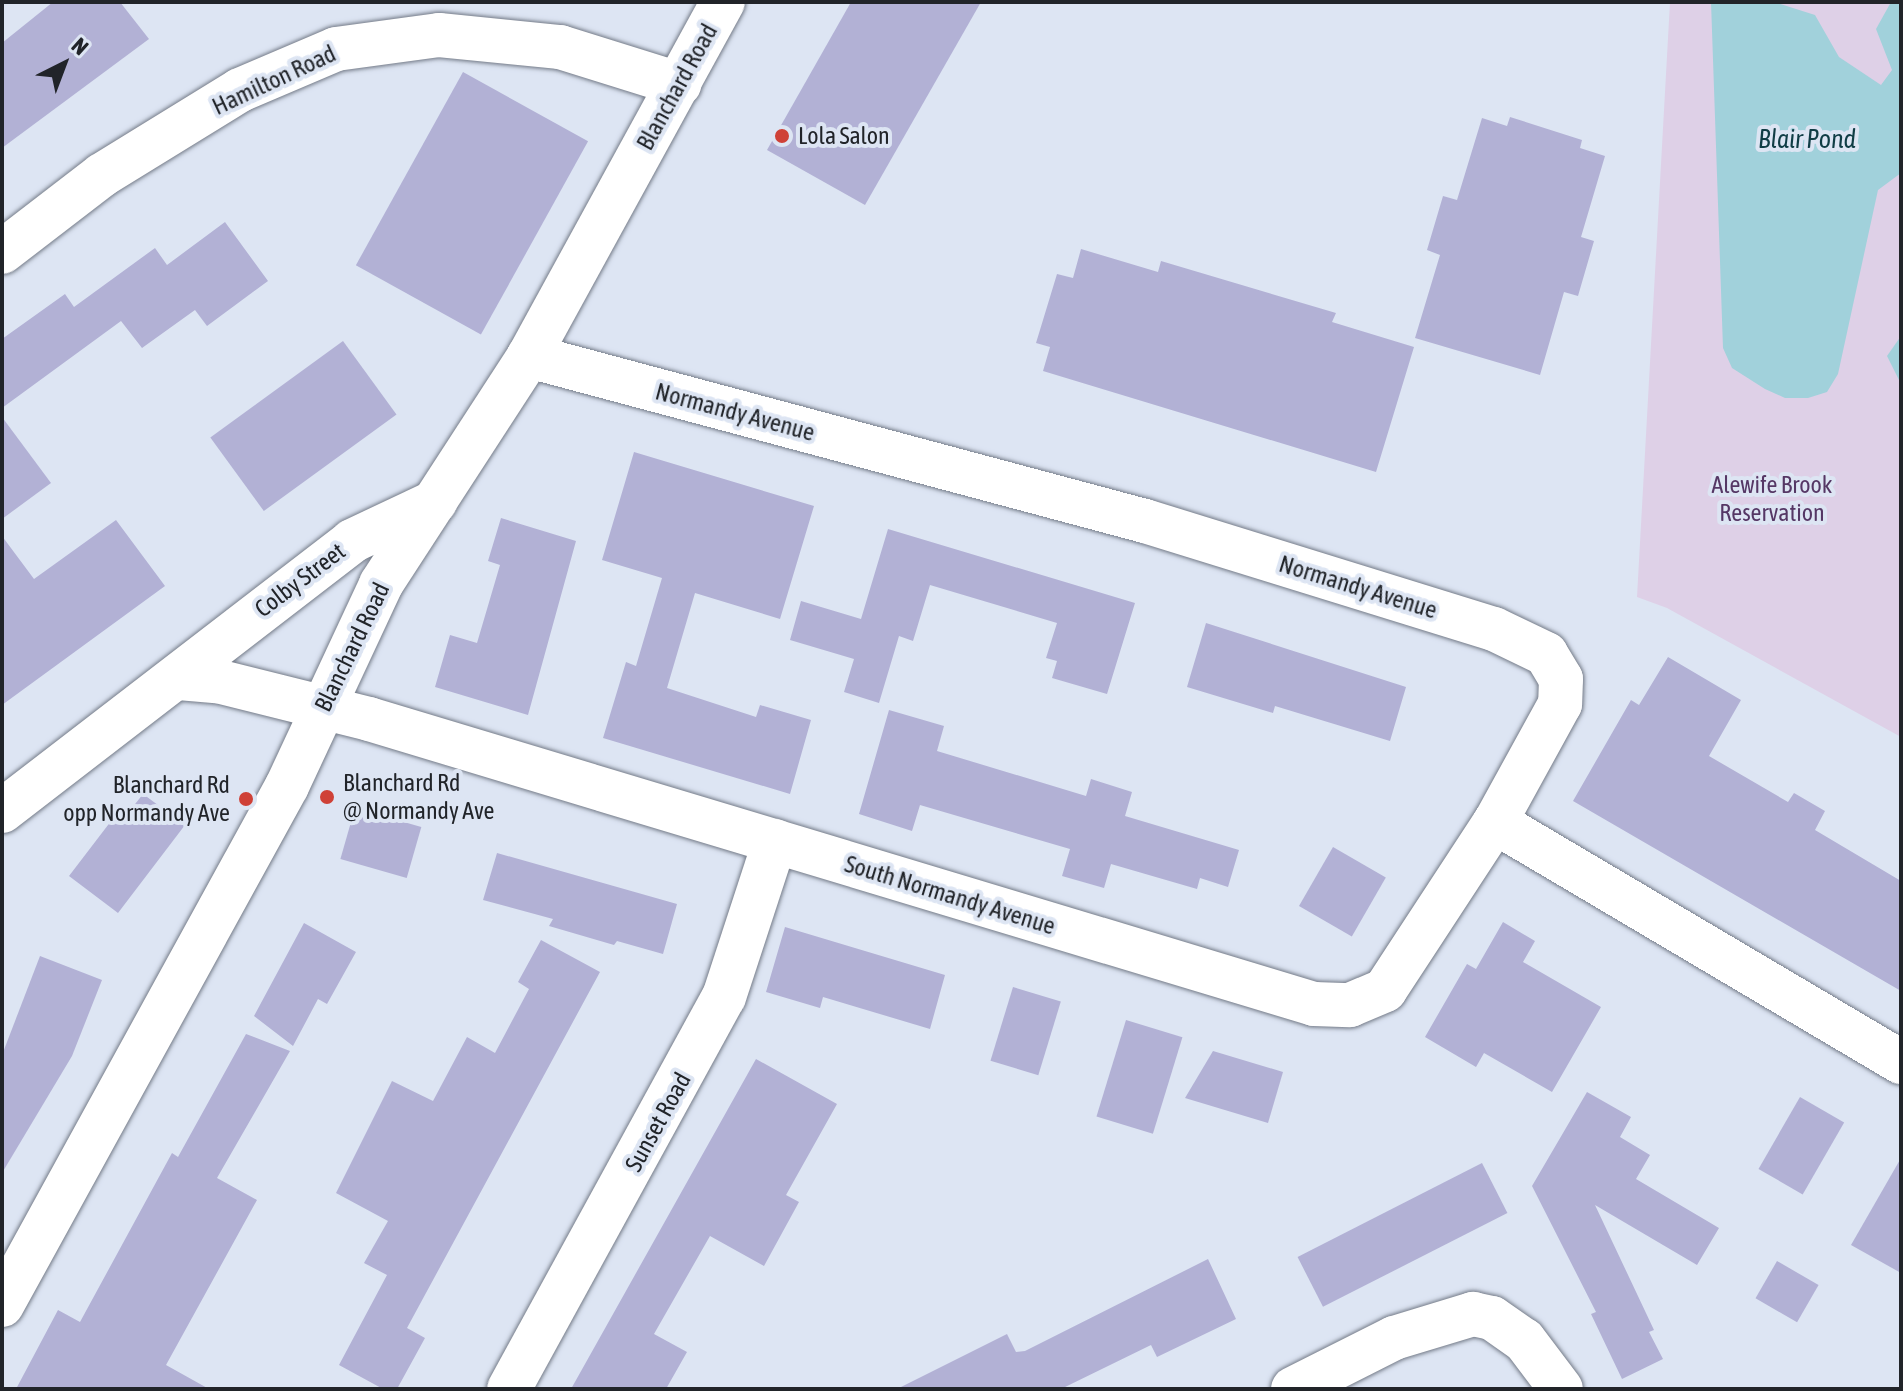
<!DOCTYPE html>
<style>
body{margin:0}
#map{position:relative;width:1903px;height:1391px;overflow:hidden;background:#dde5f3;font-family:"Asap Condensed",sans-serif}
div>[style]{position:absolute}
.green>*{inset:0;background:#ded0e7}
.water>*{inset:0;background:#a1d1db}
.building>*{inset:0;background:#b2b1d5;transform-origin:0 0}
.roads{filter:drop-shadow(0 0 2px #747b88) drop-shadow(0 0 2px #747b88)}
.minor>*{height:44px;margin:-22px;padding:0 22px;transform-origin:22px;border-radius:22px;background:#fff}
.secondary>*{height:44px;margin:-22px;padding:0 22px;transform-origin:22px;border-radius:22px;background:#fff}
.dots>*{width:22px;height:22px;translate:-50% -50%;box-sizing:border-box;border:4px solid #dde5f3;border-radius:50%}
span{translate:-50% -50%;white-space:nowrap;text-align:center;line-height:1.15;-webkit-text-stroke:8px #dde5f3;paint-order:stroke}
.street-label{font-size:24px;color:#212429}
.poi-label{font-size:24px;color:#212429}
.left{translate:0 -50%;text-align:left}
.right{translate:-100% -50%;text-align:right}
.park-label{font-size:24px;color:#553765}
.water-label{font-size:26px;color:#103d45;font-style:italic}
.frame{position:absolute;inset:0;border:4px solid #212429;pointer-events:none}
.north{position:absolute;left:24px;top:24px;width:80px;height:80px;-webkit-text-stroke:6px #dde5f3;paint-order:stroke;rotate:42deg;font-size:22px;font-weight:700;line-height:32px;text-align:center;color:#212429}
.north::after{content:'';display:block;margin:auto;width:28px;height:36px;background:#212429;clip-path:polygon(50% 0,100% 100%,50% 72%,0 100%)}
</style>
<div id="map">
<div class="green">
<div style="clip-path:polygon(1670px 2px,1901px 2px,1901px 737px,1667px 608px,1637px 597px)"></div>
</div>
<div class="water">
<div style="clip-path:polygon(1711px 2px,1774px 2px,1815px 15px,1839px 57px,1881px 85px,1892px 70px,1876px 29px,1891px 2px,1901px 2px,1901px 173px,1878px 190px,1838px 374px,1827px 392px,1808px 398px,1785px 398px,1765px 389px,1732px 368px,1723px 348px)"></div>
<div style="clip-path:polygon(1901px 336px,1901px 384px,1887px 356px)"></div>
</div>
<div class="building">
<div style="clip-path:polygon(53px 2px,120px 2px,149px 39px,2px 148px,2px 43px)"></div>
<div style="clip-path:polygon(851px 2px,981px 2px,865px 205px,767px 150px)"></div>
<div style="left:463px;top:72px;width:143px;height:221px;rotate:29deg"></div>
<div style="clip-path:polygon(1510px 117px,1582px 140px,1580px 148px,1605px 156px,1581px 237px,1594px 241px,1578px 296px,1564px 292px,1540px 375px,1415px 338px,1440px 255px,1427px 250px,1443px 196px,1457px 200px,1482px 118px,1507px 126px)"></div>
<div style="clip-path:polygon(225px 222px,268px 281px,207px 326px,195px 310px,142px 348px,121px 321px,2px 408px,2px 339px,65px 294px,74px 307px,155px 248px,167px 265px)"></div>
<div style="clip-path:polygon(1081px 249px,1158px 272px,1161px 261px,1336px 313px,1332px 322px,1414px 347px,1376px 472px,1043px 371px,1050px 347px,1036px 343px,1057px 274px,1073px 278px)"></div>
<div style="left:343px;top:341px;width:91px;height:164px;rotate:54deg"></div>
<div style="clip-path:polygon(2px 417px,51px 483px,2px 519px)"></div>
<div style="clip-path:polygon(634px 452px,814px 506px,780px 619px,695px 593px,667px 688px,756px 717px,760px 705px,811px 720px,790px 794px,603px 738px,626px 662px,636px 666px,662px 578px,602px 560px)"></div>
<div style="clip-path:polygon(501px 518px,576px 541px,528px 715px,435px 687px,450px 635px,477px 643px,500px 565px,488px 561px)"></div>
<div style="clip-path:polygon(116px 520px,165px 586px,2px 705px,2px 536px,34px 579px)"></div>
<div style="clip-path:polygon(888px 529px,1135px 603px,1107px 694px,1052px 678px,1057px 661px,1046px 658px,1057px 623px,930px 585px,913px 641px,899px 636px,879px 703px,844px 692px,854px 659px,790px 640px,801px 601px,861px 619px)"></div>
<div style="clip-path:polygon(1206px 623px,1406px 687px,1390px 741px,1275px 706px,1273px 713px,1187px 687px)"></div>
<div style="clip-path:polygon(1668px 657px,1741px 700px,1709px 756px,1788px 802px,1794px 793px,1825px 811px,1815px 830px,1901px 881px,1901px 991px,1573px 801px,1631px 700px,1639px 705px)"></div>
<div style="clip-path:polygon(889px 710px,944px 726px,937px 751px,1086px 796px,1091px 779px,1132px 792px,1125px 816px,1239px 850px,1228px 887px,1200px 878px,1197px 889px,1111px 864px,1104px 888px,1062px 876px,1070px 849px,920px 805px,912px 831px,859px 814px)"></div>
<div style="clip-path:polygon(143px 794px,185px 825px,118px 913px,69px 876px,121px 808px,128px 813px)"></div>
<div style="left:355px;top:808px;width:69px;height:53px;rotate:16deg"></div>
<div style="left:1333px;top:847px;width:61px;height:68px;rotate:30deg"></div>
<div style="clip-path:polygon(497px 853px,677px 904px,663px 954px,617px 941px,614px 945px,549px 926px,553px 919px,483px 900px)"></div>
<div style="clip-path:polygon(1503px 922px,1535px 941px,1523px 962px,1601px 1007px,1552px 1092px,1484px 1053px,1476px 1067px,1425px 1037px,1467px 964px,1476px 969px)"></div>
<div style="clip-path:polygon(304px 923px,356px 952px,327px 1004px,318px 999px,293px 1046px,254px 1016px)"></div>
<div style="clip-path:polygon(785px 927px,945px 975px,930px 1029px,823px 997px,820px 1008px,766px 992px)"></div>
<div style="clip-path:polygon(541px 940px,600px 972px,407px 1328px,425px 1338px,397px 1389px,383px 1389px,339px 1365px,387px 1275px,364px 1263px,388px 1221px,336px 1193px,392px 1081px,433px 1101px,467px 1037px,495px 1053px,529px 989px,518px 982px)"></div>
<div style="clip-path:polygon(40px 956px,102px 980px,72px 1056px,2px 1173px,2px 1055px)"></div>
<div style="left:1013px;top:987px;width:50px;height:77px;rotate:17deg"></div>
<div style="left:1126px;top:1020px;width:59px;height:101px;rotate:17deg"></div>
<div style="clip-path:polygon(246px 1034px,290px 1051px,217px 1178px,257px 1200px,166px 1365px,209px 1389px,16px 1389px,58px 1310px,80px 1322px,172px 1153px,178px 1157px)"></div>
<div style="clip-path:polygon(1213px 1051px,1283px 1072px,1268px 1123px,1185px 1098px)"></div>
<div style="clip-path:polygon(756px 1059px,837px 1104px,786px 1195px,799px 1202px,764px 1266px,710px 1236px,654px 1334px,687px 1352px,666px 1389px,571px 1389px)"></div>
<div style="clip-path:polygon(1587px 1092px,1631px 1117px,1620px 1137px,1650px 1155px,1636px 1179px,1719px 1228px,1697px 1265px,1595px 1205px,1654px 1330px,1649px 1332px,1663px 1359px,1622px 1379px,1591px 1314px,1596px 1312px,1532px 1186px)"></div>
<div style="left:1800px;top:1097px;width:51px;height:83px;rotate:30deg"></div>
<div style="clip-path:polygon(1901px 1158px,1901px 1273px,1851px 1245px)"></div>
<div style="left:1482px;top:1163px;width:56px;height:207px;rotate:63deg"></div>
<div style="clip-path:polygon(1208px 1259px,1236px 1319px,1157px 1357px,1151px 1345px,1061px 1389px,897px 1389px,1007px 1334px,1016px 1352px,1025px 1351px)"></div>
<div style="left:1777px;top:1261px;width:48px;height:43px;rotate:30deg"></div>
</div>
<div class="roads">
<div class="minor">
<div style="left:2px;top:252px;width:126px;rotate:-37.6deg"></div>
<div style="left:102px;top:175px;width:162px;rotate:-31.6deg"></div>
<div style="left:240px;top:90px;width:104px;rotate:-23.1deg"></div>
<div style="left:336px;top:49px;width:104px;rotate:-7.7deg"></div>
<div style="left:439px;top:35px;width:122px;rotate:5.7deg"></div>
<div style="left:560px;top:47px;width:125px;rotate:17.3deg"></div>
<div style="left:529px;top:356px;width:638px;rotate:15deg"></div>
<div style="left:1145px;top:521px;width:365px;rotate:17.2deg"></div>
<div style="left:1494px;top:629px;width:58px;rotate:25.7deg"></div>
<div style="left:1546px;top:654px;width:29px;rotate:59deg"></div>
<div style="left:1561px;top:679px;width:25px;rotate:92deg"></div>
<div style="left:1560px;top:704px;width:135px;rotate:118.8deg"></div>
<div style="left:1495px;top:822px;width:472px;rotate:30.6deg"></div>
<div style="left:179px;top:678px;width:38px;rotate:5deg"></div>
<div style="left:217px;top:681px;width:157px;rotate:14deg"></div>
<div style="left:369px;top:719px;width:987px;rotate:16.78deg"></div>
<div style="left:1314px;top:1004px;width:36px;rotate:2deg"></div>
<div style="left:1350px;top:1005px;width:38px;rotate:-23deg"></div>
<div style="left:1385px;top:990px;width:201px;rotate:-56.8deg"></div>
<div style="left:2px;top:811px;width:442px;rotate:-37.6deg"></div>
<div style="left:352px;top:541px;width:92px;rotate:-25.2deg"></div>
<div style="left:509px;top:1389px;width:447px;rotate:-61.3deg"></div>
<div style="left:724px;top:997px;width:164px;rotate:-71.9deg"></div>
<div style="left:1293px;top:1389px;width:113px;rotate:-26.8deg"></div>
<div style="left:1394px;top:1338px;width:83px;rotate:-16.9deg"></div>
<div style="left:1473px;top:1314px;width:19px;rotate:12deg"></div>
<div style="left:1492px;top:1318px;width:39px;rotate:35deg"></div>
<div style="left:1524px;top:1340px;width:61px;rotate:52.9deg"></div>
</div>
<div class="secondary">
<div style="left:2px;top:1305px;width:592px;rotate:-61.23deg"></div>
<div style="left:287px;top:786px;width:223px;rotate:-65deg"></div>
<div style="left:381px;top:584px;width:272px;rotate:-57deg"></div>
<div style="left:529px;top:356px;width:404px;rotate:-61.3deg"></div>
</div>
</div>
<div class="dots">
<div style="left:782px;top:136px;background:#cf4137"></div>
<div style="left:327px;top:797px;background:#cf4137"></div>
<div style="left:246px;top:799px;background:#cf4137"></div>
</div>
<div class="street-label">
<span style="left:274px;top:80px;rotate:-25deg">Hamilton Road</span>
<span style="left:677px;top:87px;rotate:-61deg">Blanchard Road</span>
<span style="left:735px;top:412px;rotate:15deg">Normandy Avenue</span>
<span style="left:300px;top:580px;rotate:-37deg">Colby Street</span>
<span style="left:1358px;top:587px;rotate:17deg">Normandy Avenue</span>
<span style="left:352px;top:647px;rotate:-64deg">Blanchard Road</span>
<span style="left:950px;top:895px;rotate:17deg">South Normandy Avenue</span>
<span style="left:658px;top:1122px;rotate:-61deg">Sunset Road</span>
</div>
<div class="poi-label">
<span class="left" style="left:798px;top:136px">Lola Salon</span>
<span class="left" style="left:343px;top:797px">Blanchard Rd<br>@ Normandy Ave</span>
<span class="right" style="left:230px;top:799px">Blanchard Rd<br>opp Normandy Ave</span>
</div>
<div class="park-label">
<span style="left:1772px;top:499px">Alewife Brook<br>Reservation</span>
</div>
<div class="water-label">
<span style="left:1807px;top:140px">Blair Pond</span>
</div>
<div class="frame"></div>
<div class="north">N</div>
</div>
